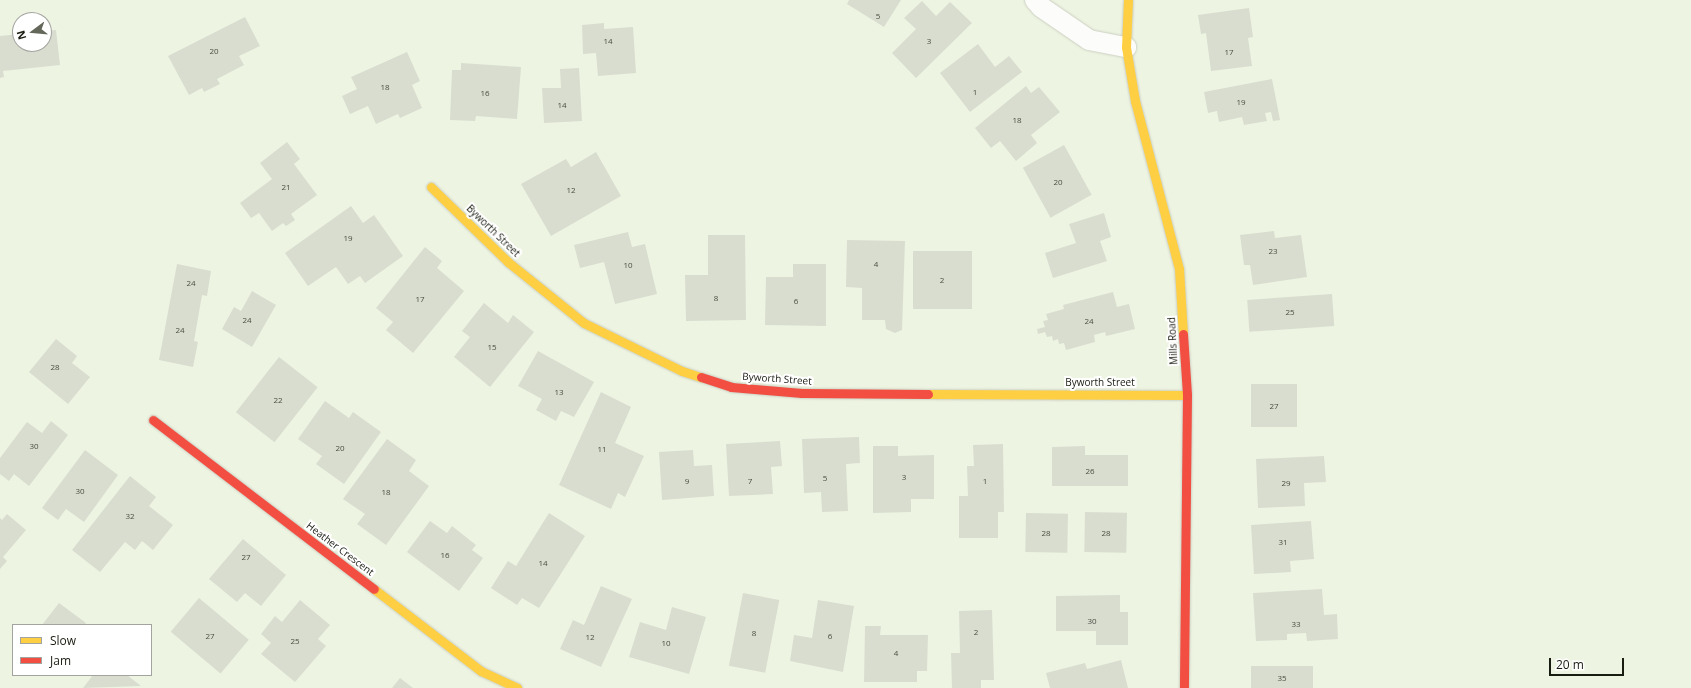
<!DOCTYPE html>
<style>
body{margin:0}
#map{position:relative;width:1691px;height:688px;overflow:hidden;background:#eef4e2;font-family:"Open Sans",sans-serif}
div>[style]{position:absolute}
.building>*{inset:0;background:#d8ddcf;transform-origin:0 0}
.roads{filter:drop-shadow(0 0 1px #cbd0c2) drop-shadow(0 0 1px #cbd0c2)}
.street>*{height:20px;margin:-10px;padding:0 10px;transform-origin:10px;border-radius:10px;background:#fcfdfb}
.slow>*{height:9px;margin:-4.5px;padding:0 4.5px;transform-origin:4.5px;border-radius:4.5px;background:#ffcf43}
.jam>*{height:9px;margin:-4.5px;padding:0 4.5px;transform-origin:4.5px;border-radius:4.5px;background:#f24e42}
span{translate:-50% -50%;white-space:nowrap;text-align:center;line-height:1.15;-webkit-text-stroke:4px #fff;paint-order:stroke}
.number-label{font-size:8px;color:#4a4d42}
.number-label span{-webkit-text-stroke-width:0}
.street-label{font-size:10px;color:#191c11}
.legend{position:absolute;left:12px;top:624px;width:140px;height:52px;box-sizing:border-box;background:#fff;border:1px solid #a3a4a0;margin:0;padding:5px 7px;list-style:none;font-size:12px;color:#191c11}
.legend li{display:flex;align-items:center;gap:8px;height:20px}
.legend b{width:20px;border:1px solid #a3a4a0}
.north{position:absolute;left:12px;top:12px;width:40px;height:40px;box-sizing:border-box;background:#fff;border:1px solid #a3a4a0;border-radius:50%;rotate:254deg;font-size:11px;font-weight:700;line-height:16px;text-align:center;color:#191c11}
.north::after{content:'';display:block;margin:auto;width:14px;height:18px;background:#64685a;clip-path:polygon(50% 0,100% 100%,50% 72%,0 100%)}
.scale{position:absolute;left:1549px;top:658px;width:75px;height:18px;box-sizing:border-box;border:2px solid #191c11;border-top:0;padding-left:5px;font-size:12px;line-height:14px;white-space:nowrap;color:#191c11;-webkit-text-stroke:3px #fff;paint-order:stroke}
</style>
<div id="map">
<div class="building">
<div style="clip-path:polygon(849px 0,901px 0,884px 27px,847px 4px)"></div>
<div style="clip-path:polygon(922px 1px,936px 16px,950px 2px,972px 23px,916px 78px,892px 53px,916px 29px,904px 18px)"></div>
<div style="clip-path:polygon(1249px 8px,1253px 37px,1248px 38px,1252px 66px,1211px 71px,1206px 33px,1201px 34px,1198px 15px)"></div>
<div style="clip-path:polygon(245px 17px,260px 46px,239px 56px,244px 65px,217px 79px,220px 84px,204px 92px,202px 88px,189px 95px,168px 56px)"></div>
<div style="clip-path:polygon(604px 23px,604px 29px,633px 27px,636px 73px,598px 76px,596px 53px,583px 54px,582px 25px)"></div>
<div style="clip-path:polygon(56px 30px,60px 65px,3px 71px,4px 77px,0 78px,0 36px,20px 34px,20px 44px,44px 44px,44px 31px)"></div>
<div style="clip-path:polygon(978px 44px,995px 67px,1009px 56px,1022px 72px,970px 112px,940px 73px)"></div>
<div style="clip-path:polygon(407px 52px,420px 81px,412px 85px,422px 108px,400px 118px,398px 114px,376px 124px,368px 106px,350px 114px,342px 96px,357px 89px,351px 77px)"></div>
<div style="clip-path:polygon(461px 63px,521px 67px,517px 119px,476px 116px,475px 121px,450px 120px,452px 70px,461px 70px)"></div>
<div style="clip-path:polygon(579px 68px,582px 121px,544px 123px,542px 88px,561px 88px,560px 69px)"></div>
<div style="clip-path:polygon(1272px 79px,1280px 120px,1273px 121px,1271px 112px,1265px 113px,1267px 121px,1244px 125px,1242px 117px,1219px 122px,1217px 111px,1208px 113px,1204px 92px)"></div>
<div style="clip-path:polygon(1026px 86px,1031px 93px,1039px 87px,1060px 112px,1031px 135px,1037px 143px,1016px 161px,1000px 141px,991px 148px,975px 128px)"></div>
<div style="clip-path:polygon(287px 142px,300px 159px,294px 164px,317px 195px,291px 214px,295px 220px,286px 226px,283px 223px,272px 231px,259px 213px,251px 218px,240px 203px,272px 179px,260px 163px)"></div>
<div style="left:1064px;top:145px;width:57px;height:47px;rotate:61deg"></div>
<div style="clip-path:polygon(596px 152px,621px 196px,551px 236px,521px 184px,566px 159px,571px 167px)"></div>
<div style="clip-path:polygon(351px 206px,363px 223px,374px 215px,403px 256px,365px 283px,360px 276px,348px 284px,336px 267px,308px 286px,285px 253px)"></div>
<div style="clip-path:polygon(1104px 213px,1111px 237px,1100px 241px,1107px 261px,1053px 278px,1045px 253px,1076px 243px,1069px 224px)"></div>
<div style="clip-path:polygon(1274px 231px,1275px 238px,1301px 235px,1307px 277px,1253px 285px,1250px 265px,1244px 265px,1240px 235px)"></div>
<div style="clip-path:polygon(628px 232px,632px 247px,645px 244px,657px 294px,615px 304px,604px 262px,580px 268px,574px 245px)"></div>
<div style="clip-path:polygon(708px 235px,745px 235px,746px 320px,686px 321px,685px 275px,708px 275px)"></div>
<div style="clip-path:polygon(847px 240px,905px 241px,902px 330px,895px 333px,886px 329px,885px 320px,862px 320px,862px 288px,846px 287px)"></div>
<div style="clip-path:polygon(425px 247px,442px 261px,437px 268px,464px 291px,413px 353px,386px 330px,393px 322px,376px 308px)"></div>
<div style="left:913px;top:251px;width:59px;height:58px"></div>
<div style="clip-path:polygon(177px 264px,211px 271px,207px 296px,202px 295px,194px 341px,198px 342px,193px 367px,159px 360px)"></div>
<div style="clip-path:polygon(793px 264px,826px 264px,826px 326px,765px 325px,766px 277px,793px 277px)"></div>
<div style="clip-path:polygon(252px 291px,276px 305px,252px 347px,222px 329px,234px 307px,241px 311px)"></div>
<div style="clip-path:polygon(1113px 292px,1117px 307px,1129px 304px,1135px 329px,1106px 336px,1105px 332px,1094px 335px,1095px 342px,1066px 350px,1064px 343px,1059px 344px,1058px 339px,1053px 341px,1052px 336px,1047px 337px,1045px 332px,1038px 334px,1037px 329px,1045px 327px,1043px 321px,1048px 320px,1046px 314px,1064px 309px,1063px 305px)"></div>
<div style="left:1332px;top:294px;width:32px;height:85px;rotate:86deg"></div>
<div style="clip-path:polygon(484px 303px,508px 323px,513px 315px,534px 332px,490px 387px,454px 357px,470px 337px,462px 331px)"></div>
<div style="clip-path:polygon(56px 339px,77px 356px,72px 363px,90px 377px,68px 404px,29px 372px)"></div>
<div style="clip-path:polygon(538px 351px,594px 382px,574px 417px,561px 411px,556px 421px,536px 410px,542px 399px,518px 386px)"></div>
<div style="left:279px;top:357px;width:49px;height:70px;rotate:38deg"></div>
<div style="left:1297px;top:384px;width:43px;height:46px;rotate:90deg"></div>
<div style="clip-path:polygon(601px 392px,631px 407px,615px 443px,644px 456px,625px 497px,618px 493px,611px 509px,559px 485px)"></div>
<div style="clip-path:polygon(325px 401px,349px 418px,353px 412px,381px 432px,344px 484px,316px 464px,322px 456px,298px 439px)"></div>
<div style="clip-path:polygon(51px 421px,68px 435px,29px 486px,14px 474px,9px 481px,0 474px,0 458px,27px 422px,42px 433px)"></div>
<div style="clip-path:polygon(859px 437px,860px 463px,846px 464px,848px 511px,822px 512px,821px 492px,804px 493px,802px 439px)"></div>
<div style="clip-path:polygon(387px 439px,416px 460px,409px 471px,429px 486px,386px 545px,357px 524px,365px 514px,343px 499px)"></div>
<div style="clip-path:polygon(780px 441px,782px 466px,771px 467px,773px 494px,729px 496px,726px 444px)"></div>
<div style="clip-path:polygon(1003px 444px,1004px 512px,998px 512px,998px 538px,959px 538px,959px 496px,968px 496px,967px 466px,974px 466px,973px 445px)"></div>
<div style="clip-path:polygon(873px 446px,898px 446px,898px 456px,934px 455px,934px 499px,911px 499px,911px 512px,873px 513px)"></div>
<div style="clip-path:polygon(1085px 446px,1085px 455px,1128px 455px,1128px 486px,1052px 486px,1052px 447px)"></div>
<div style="clip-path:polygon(85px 450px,118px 475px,84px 522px,66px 509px,58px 520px,42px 508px)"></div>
<div style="clip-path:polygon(693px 450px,694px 466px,712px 465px,714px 496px,662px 500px,659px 452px)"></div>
<div style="clip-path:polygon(1324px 456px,1326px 482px,1304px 483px,1305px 506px,1258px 508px,1256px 459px)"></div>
<div style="clip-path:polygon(130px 476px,156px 497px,149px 506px,173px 525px,153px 550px,142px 541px,135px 550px,125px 542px,100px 572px,72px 550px)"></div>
<div style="left:1085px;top:512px;width:42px;height:40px;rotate:1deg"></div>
<div style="clip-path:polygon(549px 513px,585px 536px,539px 608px,522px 598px,517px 605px,491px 588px,508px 561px,516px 566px)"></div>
<div style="left:1026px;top:513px;width:42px;height:39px;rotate:1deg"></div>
<div style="clip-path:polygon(7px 514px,26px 530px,3px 557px,7px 561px,0 569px,0 518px,2px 520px)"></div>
<div style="clip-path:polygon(430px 521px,447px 533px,452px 526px,476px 545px,472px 550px,483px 558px,459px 591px,407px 552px)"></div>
<div style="clip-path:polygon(1311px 521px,1314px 559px,1290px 561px,1291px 572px,1254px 574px,1251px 525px)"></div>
<div style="clip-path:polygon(243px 539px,286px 575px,261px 606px,245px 593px,237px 602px,209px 579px)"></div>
<div style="clip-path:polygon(601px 586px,632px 599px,601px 667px,560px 649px,573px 620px,584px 625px)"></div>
<div style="clip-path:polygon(1322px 589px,1324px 615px,1337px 614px,1338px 639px,1307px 641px,1306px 633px,1287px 634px,1287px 640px,1256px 641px,1253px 593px)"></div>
<div style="left:743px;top:593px;width:37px;height:74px;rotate:11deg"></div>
<div style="clip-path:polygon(1120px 595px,1120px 612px,1128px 612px,1128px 645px,1096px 645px,1096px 631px,1056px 631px,1056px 596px)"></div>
<div style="left:199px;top:598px;width:65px;height:44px;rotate:40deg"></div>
<div style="clip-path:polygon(300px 600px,330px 625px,318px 639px,326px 646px,295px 682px,261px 654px,271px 643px,261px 634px,275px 616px,282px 622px)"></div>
<div style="clip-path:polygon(818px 600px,854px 606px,843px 672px,790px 661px,794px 635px,812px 638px)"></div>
<div style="clip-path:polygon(59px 603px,86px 623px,84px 625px,42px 625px)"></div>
<div style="clip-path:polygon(672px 607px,706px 617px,689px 674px,629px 657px,640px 622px,666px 630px)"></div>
<div style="clip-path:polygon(992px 610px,994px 680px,981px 680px,981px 688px,952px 688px,951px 653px,960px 653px,959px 611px)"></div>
<div style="clip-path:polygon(865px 626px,881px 626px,880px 635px,928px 635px,927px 671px,917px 671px,917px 682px,864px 682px)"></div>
<div style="clip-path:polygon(1121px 660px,1128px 688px,1050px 688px,1046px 673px,1085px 663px,1087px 669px)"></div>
<div style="left:1313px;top:666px;width:22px;height:62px;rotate:90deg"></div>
<div style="clip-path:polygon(93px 675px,127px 675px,141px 686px,83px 688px)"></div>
<div style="clip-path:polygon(400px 678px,413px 688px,392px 688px)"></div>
</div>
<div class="roads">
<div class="street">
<div style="left:1035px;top:0;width:9px;rotate:49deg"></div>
<div style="left:1041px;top:7px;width:58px;rotate:34.5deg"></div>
<div style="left:1089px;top:40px;width:38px;rotate:11deg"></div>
</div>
<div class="slow">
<div style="left:1128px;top:0;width:47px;rotate:92.4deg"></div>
<div style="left:1126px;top:47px;width:55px;rotate:80.5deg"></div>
<div style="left:1135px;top:101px;width:174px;rotate:75.3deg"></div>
<div style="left:1179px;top:269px;width:65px;rotate:86.5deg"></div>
<div style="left:431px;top:187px;width:107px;rotate:44.2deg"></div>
<div style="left:508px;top:262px;width:97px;rotate:38.8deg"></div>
<div style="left:584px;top:323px;width:109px;rotate:26.1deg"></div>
<div style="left:682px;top:371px;width:20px;rotate:18deg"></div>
<div style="left:928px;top:394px;width:259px;rotate:0.2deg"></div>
<div style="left:374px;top:589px;width:135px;rotate:37.5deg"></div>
<div style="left:481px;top:671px;width:40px;rotate:25deg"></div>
</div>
<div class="jam">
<div style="left:1183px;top:334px;width:61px;rotate:86.2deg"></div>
<div style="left:1187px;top:395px;width:293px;rotate:90.6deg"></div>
<div style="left:701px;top:377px;width:32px;rotate:18deg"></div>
<div style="left:731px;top:387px;width:71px;rotate:4.8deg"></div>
<div style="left:802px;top:393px;width:126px;rotate:0.5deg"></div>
<div style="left:153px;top:420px;width:278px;rotate:37.4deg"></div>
</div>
</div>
<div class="number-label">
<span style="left:878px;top:16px">5</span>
<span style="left:608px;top:41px">14</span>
<span style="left:929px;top:41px">3</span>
<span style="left:214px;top:51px">20</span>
<span style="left:1229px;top:52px">17</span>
<span style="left:385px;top:87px">18</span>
<span style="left:975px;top:92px">1</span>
<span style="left:485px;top:93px">16</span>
<span style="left:1241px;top:102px">19</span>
<span style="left:562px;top:105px">14</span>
<span style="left:1017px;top:120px">18</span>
<span style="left:1058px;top:182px">20</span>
<span style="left:286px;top:187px">21</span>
<span style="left:571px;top:190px">12</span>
<span style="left:348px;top:238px">19</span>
<span style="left:1273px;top:251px">23</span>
<span style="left:876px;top:264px">4</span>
<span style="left:628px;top:265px">10</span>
<span style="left:942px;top:280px">2</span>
<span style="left:191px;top:283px">24</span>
<span style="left:716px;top:298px">8</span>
<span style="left:420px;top:299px">17</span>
<span style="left:796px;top:301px">6</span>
<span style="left:1290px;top:312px">25</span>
<span style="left:247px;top:320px">24</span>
<span style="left:1089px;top:321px">24</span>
<span style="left:180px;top:330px">24</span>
<span style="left:492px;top:347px">15</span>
<span style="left:55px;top:367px">28</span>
<span style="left:559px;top:392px">13</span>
<span style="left:278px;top:400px">22</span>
<span style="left:1274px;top:406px">27</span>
<span style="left:34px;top:446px">30</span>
<span style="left:340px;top:448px">20</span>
<span style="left:602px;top:449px">11</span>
<span style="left:1090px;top:471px">26</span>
<span style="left:904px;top:477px">3</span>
<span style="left:825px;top:478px">5</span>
<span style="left:687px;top:481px">9</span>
<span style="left:750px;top:481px">7</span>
<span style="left:985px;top:481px">1</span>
<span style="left:1286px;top:483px">29</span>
<span style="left:80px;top:491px">30</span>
<span style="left:386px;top:492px">18</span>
<span style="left:130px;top:516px">32</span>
<span style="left:1046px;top:533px">28</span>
<span style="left:1106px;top:533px">28</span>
<span style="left:1283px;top:542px">31</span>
<span style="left:445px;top:555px">16</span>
<span style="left:246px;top:557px">27</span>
<span style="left:543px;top:563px">14</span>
<span style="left:1092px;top:621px">30</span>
<span style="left:1296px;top:624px">33</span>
<span style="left:976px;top:632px">2</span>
<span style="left:754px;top:633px">8</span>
<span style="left:210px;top:636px">27</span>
<span style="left:830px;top:636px">6</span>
<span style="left:590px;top:637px">12</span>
<span style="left:295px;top:641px">25</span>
<span style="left:666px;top:643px">10</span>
<span style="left:896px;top:653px">4</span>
<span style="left:1282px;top:678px">35</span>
</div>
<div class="street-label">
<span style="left:493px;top:231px;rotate:44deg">Byworth Street</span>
<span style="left:1173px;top:341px;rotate:-93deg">Mills Road</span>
<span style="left:777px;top:379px;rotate:4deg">Byworth Street</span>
<span style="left:1100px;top:383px">Byworth Street</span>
<span style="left:340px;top:549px;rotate:37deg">Heather Crescent</span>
</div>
<ul class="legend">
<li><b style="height:5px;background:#ffcf43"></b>Slow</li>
<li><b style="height:5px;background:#f24e42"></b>Jam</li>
</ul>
<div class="north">N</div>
<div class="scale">20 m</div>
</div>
